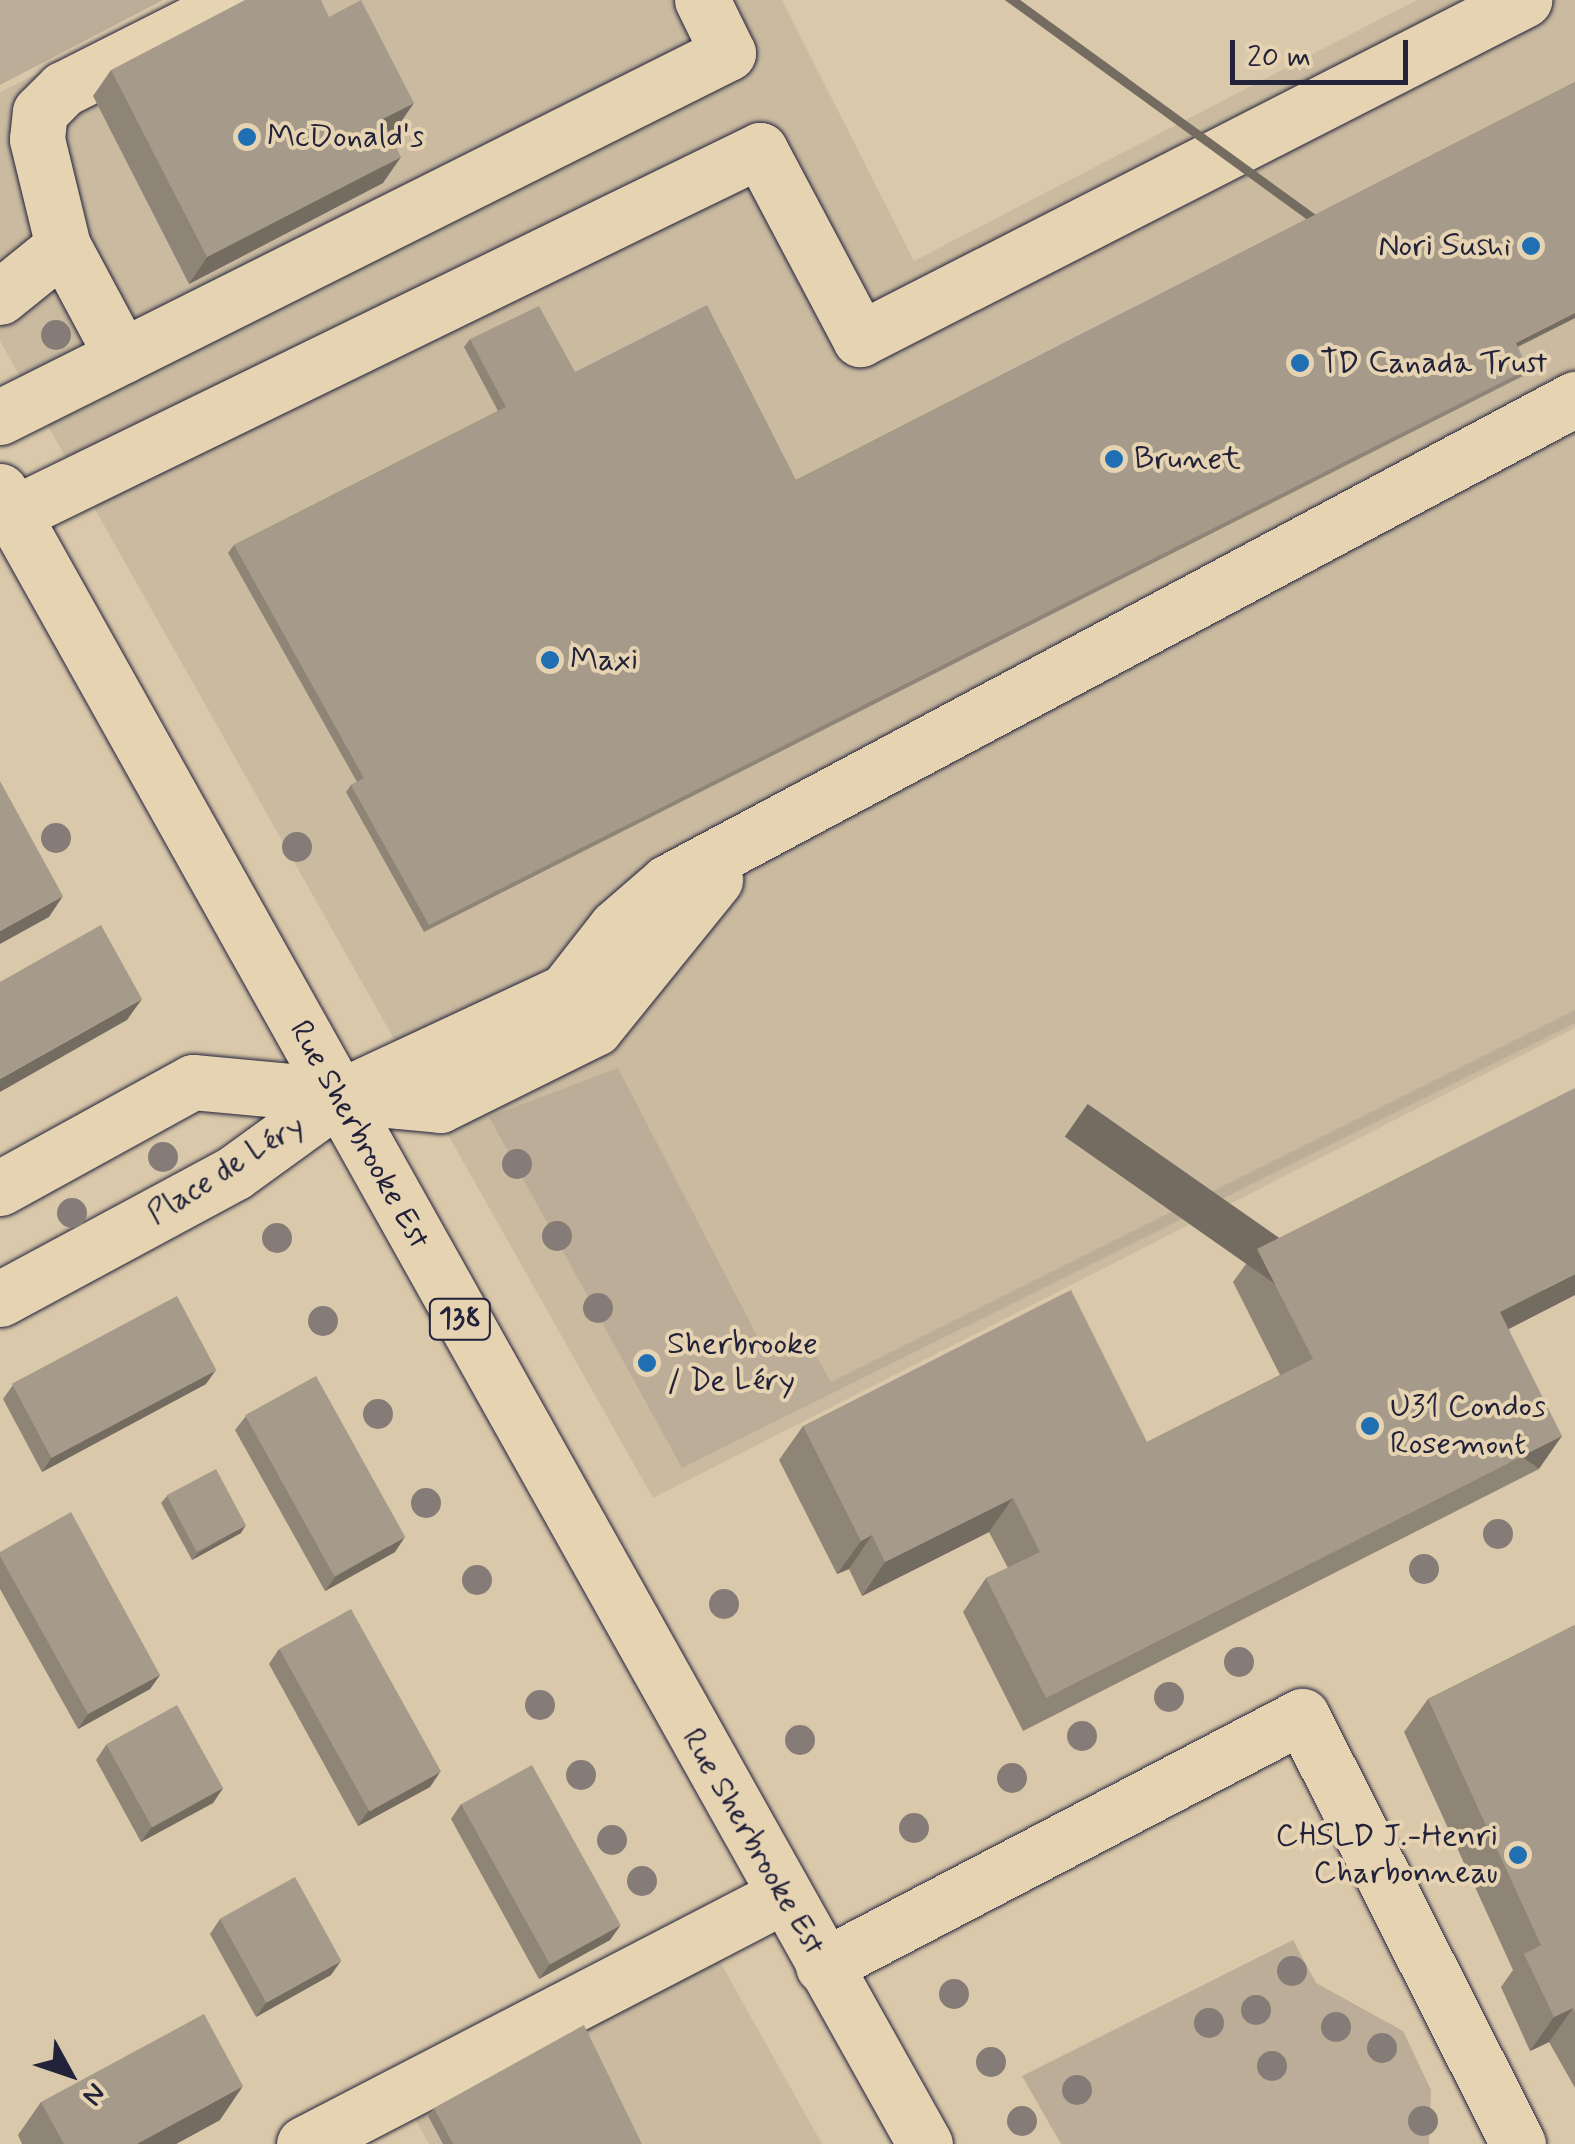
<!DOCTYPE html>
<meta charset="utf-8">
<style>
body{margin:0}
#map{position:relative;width:1575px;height:2144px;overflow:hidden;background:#dac8aa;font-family:Mynerve,sans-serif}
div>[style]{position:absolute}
.built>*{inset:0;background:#cabaa0}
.green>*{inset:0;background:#bbad97}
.roads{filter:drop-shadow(0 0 2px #22223b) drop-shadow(0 0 2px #22223b)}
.minor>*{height:55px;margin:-27.5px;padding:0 27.5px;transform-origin:27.5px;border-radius:27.5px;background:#e6d3b1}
.major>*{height:55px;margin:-27.5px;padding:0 27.5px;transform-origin:27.5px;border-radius:27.5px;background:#e6d3b1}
.trees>*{width:30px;height:30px;margin:-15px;border-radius:50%;background:#867c77}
.wall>*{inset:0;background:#8f8577}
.shaded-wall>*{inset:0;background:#746c61;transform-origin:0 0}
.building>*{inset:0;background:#a69b8a;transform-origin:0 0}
.dots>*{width:28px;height:28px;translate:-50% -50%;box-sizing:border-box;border:5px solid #e6d3b1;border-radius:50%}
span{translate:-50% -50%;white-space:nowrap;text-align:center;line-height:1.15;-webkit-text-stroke:8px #e6d3b1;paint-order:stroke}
.shield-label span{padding:2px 8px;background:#e6d3b1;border:2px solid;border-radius:8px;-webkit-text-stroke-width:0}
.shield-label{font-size:30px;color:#22223b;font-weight:700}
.poi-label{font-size:32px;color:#22223b}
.left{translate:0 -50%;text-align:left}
.right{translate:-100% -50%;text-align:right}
.street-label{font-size:32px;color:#22223b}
.north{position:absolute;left:20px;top:2024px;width:100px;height:100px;-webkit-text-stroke:8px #e6d3b1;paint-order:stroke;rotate:130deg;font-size:28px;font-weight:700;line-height:40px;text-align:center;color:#22223b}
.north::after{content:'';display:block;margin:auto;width:35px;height:45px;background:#22223b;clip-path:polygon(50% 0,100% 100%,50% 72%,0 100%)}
.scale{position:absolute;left:1230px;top:40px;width:178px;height:45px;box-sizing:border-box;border:5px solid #22223b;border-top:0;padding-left:12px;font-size:30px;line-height:35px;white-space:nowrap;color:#22223b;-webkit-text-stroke:8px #e6d3b1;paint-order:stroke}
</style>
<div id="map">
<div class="built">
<div style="clip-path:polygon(189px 0,782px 0,914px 261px,1417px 0,1575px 0,1575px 1028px,653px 1498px,0 341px,0 92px)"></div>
<div style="clip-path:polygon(700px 1926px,822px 2144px,429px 2144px,397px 2086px)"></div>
</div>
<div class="green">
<div style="clip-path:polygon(0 0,163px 0,0 85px)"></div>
<div style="clip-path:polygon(1575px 1010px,1575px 1023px,682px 1468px,489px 1117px,618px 1068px,768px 1357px,806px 1338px,831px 1382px)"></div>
<div style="clip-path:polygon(1293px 1940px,1316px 1983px,1403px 2031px,1431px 2090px,1429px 2144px,1061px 2144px,1022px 2076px)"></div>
</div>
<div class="roads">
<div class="minor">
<div style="left:0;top:297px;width:81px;rotate:-39deg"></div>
<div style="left:122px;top:356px;width:125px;rotate:-118.2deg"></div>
<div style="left:63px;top:246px;width:110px;rotate:-103.7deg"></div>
<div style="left:37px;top:139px;width:27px;rotate:-84deg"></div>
<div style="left:40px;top:112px;width:33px;rotate:-45deg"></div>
<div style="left:63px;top:89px;width:197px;rotate:-26.8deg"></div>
<div style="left:0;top:417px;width:814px;rotate:-26.57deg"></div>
<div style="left:728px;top:53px;width:59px;rotate:-116.1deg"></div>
<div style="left:13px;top:514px;width:831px;rotate:-25.98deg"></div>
<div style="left:760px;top:150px;width:214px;rotate:62.1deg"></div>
<div style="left:860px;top:339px;width:746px;rotate:-27.05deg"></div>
<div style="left:0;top:1188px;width:220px;rotate:-28.8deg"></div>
<div style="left:193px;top:1082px;width:248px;rotate:5.3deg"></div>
<div style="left:440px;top:1105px;width:173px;rotate:-26.4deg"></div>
<div style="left:595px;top:1028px;width:191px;rotate:-51deg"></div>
<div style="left:0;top:1299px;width:266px;rotate:-28.3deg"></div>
<div style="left:234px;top:1173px;width:130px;rotate:-35.9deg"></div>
<div style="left:339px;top:1097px;width:251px;rotate:-25deg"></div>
<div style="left:566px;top:991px;width:81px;rotate:-52deg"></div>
<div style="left:616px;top:927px;width:69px;rotate:-40.9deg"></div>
<div style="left:668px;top:882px;width:1028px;rotate:-28.04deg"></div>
<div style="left:823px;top:1966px;width:540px;rotate:-27.56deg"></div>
<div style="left:1302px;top:1716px;width:479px;rotate:63.2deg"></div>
<div style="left:304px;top:2144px;width:539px;rotate:-27.37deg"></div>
</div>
<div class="major">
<div style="left:0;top:491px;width:1894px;rotate:60.77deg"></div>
</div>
</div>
<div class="trees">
<div style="left:56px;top:335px"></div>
<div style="left:56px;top:838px"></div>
<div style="left:297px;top:847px"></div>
<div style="left:163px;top:1157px"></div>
<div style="left:517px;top:1164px"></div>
<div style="left:72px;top:1213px"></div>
<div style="left:557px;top:1236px"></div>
<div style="left:277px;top:1238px"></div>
<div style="left:598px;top:1308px"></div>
<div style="left:323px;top:1321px"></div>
<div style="left:378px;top:1414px"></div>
<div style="left:426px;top:1503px"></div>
<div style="left:1498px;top:1534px"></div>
<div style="left:1424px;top:1569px"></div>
<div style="left:477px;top:1580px"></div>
<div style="left:724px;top:1604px"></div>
<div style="left:1239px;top:1662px"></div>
<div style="left:1169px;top:1697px"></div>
<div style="left:540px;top:1705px"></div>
<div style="left:1082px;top:1736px"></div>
<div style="left:800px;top:1740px"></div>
<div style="left:581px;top:1775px"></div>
<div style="left:1012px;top:1778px"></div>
<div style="left:914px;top:1828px"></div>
<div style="left:612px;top:1840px"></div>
<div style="left:642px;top:1881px"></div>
<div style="left:1292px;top:1971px"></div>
<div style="left:954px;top:1994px"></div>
<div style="left:1256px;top:2010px"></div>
<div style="left:1209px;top:2023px"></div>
<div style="left:1336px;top:2027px"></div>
<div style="left:1382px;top:2048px"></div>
<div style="left:991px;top:2062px"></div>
<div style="left:1272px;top:2066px"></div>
<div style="left:1077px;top:2090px"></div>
<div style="left:1022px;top:2121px"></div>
<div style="left:1423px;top:2121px"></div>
</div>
<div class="wall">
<div style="clip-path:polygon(111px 70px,396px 129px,389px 132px,383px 183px,189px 284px,93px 96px)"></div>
<div style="clip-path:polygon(1575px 82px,1575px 318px,1518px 347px,1523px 376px,424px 932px,346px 792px,351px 785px,357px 782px,228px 553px,234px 545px,498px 411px,464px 347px,470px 339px,575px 372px,796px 480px)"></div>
<div style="clip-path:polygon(1257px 1249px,1575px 1295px,1509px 1329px,1539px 1469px,1023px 1731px,963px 1612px,986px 1578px,1008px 1568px,989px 1532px,862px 1596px,849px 1569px,837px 1574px,779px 1460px,803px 1426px,1147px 1442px,1280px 1375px,1233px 1282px)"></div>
<div style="clip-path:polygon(206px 1384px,42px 1472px,3px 1399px,13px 1385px)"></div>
<div style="clip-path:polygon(246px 1416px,395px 1552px,325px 1591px,235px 1430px)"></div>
<div style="clip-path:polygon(167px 1496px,241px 1533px,192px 1560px,161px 1503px)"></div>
<div style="clip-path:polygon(0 1552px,160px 1675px,150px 1689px,78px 1729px,0 1589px)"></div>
<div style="clip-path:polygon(1575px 1625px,1575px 2088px,1549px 2042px,1530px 2051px,1501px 1987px,1513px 1970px,1404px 1732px,1428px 1699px)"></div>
<div style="clip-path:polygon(279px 1649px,440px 1772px,430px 1787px,358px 1826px,269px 1664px)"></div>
<div style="clip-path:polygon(106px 1745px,223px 1788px,213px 1803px,141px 1842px,96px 1760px)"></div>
<div style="clip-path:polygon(461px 1804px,620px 1926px,610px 1940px,539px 1979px,451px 1819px)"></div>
<div style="clip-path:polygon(220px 1919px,331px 1975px,256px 2017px,210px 1934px)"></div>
<div style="clip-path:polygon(41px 2102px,220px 2120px,176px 2144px,22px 2144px,18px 2135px)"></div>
<div style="clip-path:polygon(434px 2108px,642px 2144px,443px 2144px,428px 2116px)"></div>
</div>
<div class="shaded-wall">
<div style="clip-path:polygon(414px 103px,396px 129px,363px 145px,382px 119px)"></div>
<div style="clip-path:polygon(401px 157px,383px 183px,189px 284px,207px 257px)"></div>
<div style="clip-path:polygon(1575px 313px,1575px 318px,1510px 350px,1516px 343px)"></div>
<div style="left:1528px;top:369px;width:9px;height:1232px;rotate:126deg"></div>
<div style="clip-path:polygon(63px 896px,49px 917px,0 944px,0 931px)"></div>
<div style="clip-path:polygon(142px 999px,127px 1020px,0 1092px,0 1079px)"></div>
<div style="clip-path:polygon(1575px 1274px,1575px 1295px,1477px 1345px,1500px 1312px)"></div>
<div style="clip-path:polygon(216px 1370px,206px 1384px,42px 1472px,52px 1457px)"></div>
<div style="left:1562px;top:1436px;width:40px;height:579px;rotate:125deg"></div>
<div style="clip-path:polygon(1013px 1498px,989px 1532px,862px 1596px,885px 1562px)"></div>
<div style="clip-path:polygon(246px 1525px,241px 1533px,192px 1560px,198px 1553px)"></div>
<div style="clip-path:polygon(872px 1535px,849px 1569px,837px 1574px,861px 1541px)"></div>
<div style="clip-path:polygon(405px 1537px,395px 1552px,325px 1591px,335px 1577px)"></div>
<div style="clip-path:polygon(160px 1675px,150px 1689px,78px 1729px,88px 1714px)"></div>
<div style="clip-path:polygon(440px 1772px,430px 1787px,358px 1826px,368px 1811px)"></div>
<div style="clip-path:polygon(223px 1788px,213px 1803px,141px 1842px,151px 1828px)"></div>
<div style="clip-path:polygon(620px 1926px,610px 1940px,539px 1979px,549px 1965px)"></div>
<div style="clip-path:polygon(341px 1961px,331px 1975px,256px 2017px,266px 2003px)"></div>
<div style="clip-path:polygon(1573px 2008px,1549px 2042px,1530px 2051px,1554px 2017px)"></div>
<div style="clip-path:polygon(243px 2086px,220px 2120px,176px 2144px,137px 2144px)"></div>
</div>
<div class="building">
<div style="clip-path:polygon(245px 0,321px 0,329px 17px,361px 0,414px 103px,382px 119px,401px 157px,207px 257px,111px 70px)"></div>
<div style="clip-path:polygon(1575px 82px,1575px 313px,1516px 343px,1528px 369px,429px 925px,351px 785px,364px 778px,234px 545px,506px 407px,470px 339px,539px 306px,575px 372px,707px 305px,796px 480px)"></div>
<div style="clip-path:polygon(0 781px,63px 896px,0 931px)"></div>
<div style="clip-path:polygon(101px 925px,142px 999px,0 1079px,0 982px)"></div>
<div style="clip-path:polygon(1575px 1088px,1575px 1274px,1500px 1312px,1562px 1436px,1046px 1698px,986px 1578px,1040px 1552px,1013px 1498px,885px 1562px,872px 1535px,861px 1541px,803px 1426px,1071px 1290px,1147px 1442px,1313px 1359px,1257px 1249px)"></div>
<div style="left:177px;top:1296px;width:84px;height:187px;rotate:62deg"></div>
<div style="left:316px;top:1376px;width:184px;height:81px;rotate:61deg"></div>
<div style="left:216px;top:1469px;width:64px;height:56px;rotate:62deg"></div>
<div style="clip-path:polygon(71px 1512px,160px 1675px,88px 1714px,0 1556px,0 1552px)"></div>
<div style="left:351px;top:1609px;width:186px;height:82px;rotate:61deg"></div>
<div style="clip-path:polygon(1575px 1625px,1575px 2012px,1573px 2008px,1554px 2017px,1524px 1954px,1541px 1945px,1428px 1699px)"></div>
<div style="left:177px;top:1705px;width:95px;height:81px;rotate:61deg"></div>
<div style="left:532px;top:1765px;width:183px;height:81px;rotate:61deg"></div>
<div style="left:295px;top:1877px;width:96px;height:86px;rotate:61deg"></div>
<div style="clip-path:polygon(204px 2014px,243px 2086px,137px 2144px,64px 2144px,41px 2102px)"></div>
<div style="clip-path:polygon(584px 2025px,642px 2144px,453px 2144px,434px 2108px)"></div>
</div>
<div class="dots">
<div style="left:247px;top:137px;background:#1f6fb2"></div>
<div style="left:1531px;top:246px;background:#1f6fb2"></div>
<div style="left:1300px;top:363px;background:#1f6fb2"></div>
<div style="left:1114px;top:459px;background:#1f6fb2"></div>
<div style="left:550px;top:660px;background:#1f6fb2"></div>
<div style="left:647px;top:1363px;background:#1f6fb2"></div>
<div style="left:1370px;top:1426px;background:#1f6fb2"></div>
<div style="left:1518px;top:1855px;background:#1f6fb2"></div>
</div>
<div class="shield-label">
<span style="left:460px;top:1319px">138</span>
</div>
<div class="poi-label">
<span class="left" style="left:267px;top:137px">McDonald's</span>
<span class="right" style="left:1511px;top:246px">Nori Sushi</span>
<span class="left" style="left:1320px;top:363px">TD Canada Trust</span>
<span class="left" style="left:1134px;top:459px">Brunet</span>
<span class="left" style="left:570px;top:660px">Maxi</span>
<span class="left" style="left:667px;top:1363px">Sherbrooke<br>/ De Léry</span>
<span class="left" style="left:1390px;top:1426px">U31 Condos<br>Rosemont</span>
<span class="right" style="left:1498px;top:1855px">CHSLD J.-Henri<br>Charbonneau</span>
</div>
<div class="street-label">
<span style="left:359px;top:1135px;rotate:61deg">Rue Sherbrooke Est</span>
<span style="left:226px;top:1170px;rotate:-32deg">Place de Léry</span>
<span style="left:753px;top:1842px;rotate:60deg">Rue Sherbrooke Est</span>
</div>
<div class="north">N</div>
<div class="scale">20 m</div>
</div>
